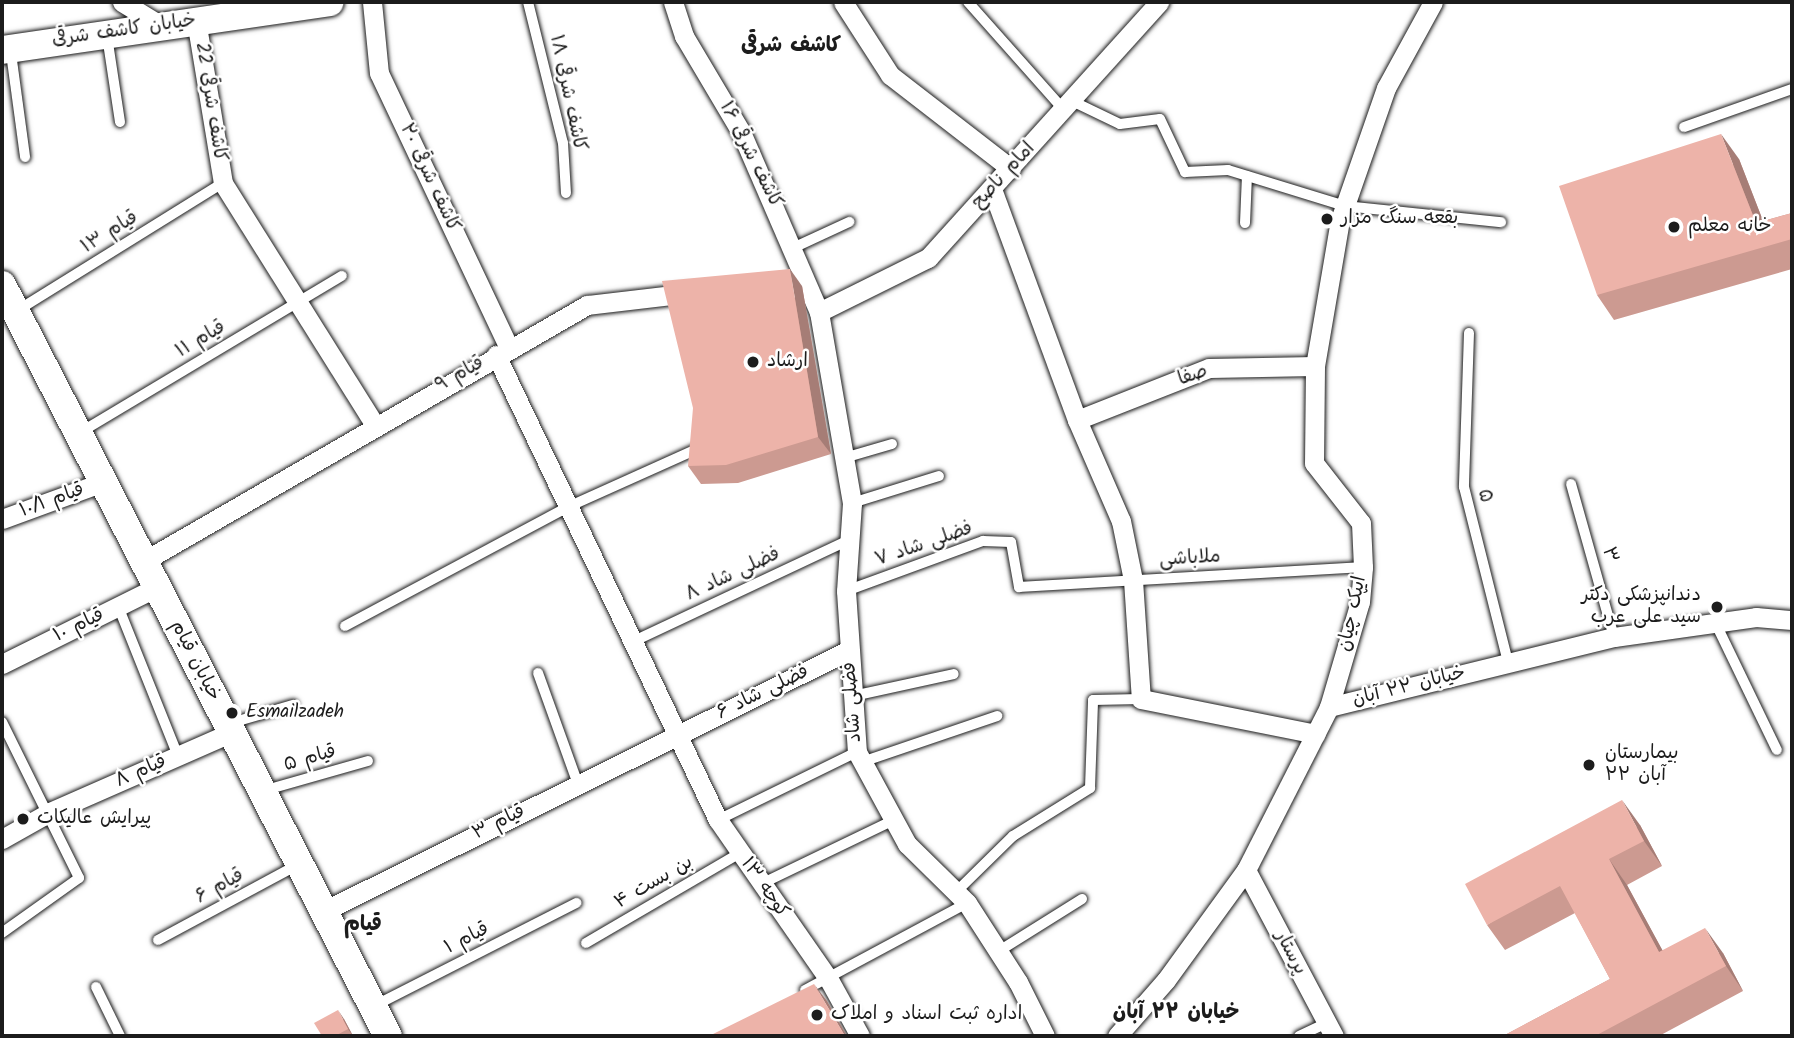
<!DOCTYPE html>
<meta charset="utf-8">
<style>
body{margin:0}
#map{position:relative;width:1794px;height:1038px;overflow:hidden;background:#fff;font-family:Kalam,"Playpen Sans Arabic",sans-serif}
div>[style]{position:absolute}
.roads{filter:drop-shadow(0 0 2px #1c1c1c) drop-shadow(0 0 2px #1c1c1c)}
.lane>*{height:10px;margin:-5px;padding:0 5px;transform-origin:5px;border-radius:5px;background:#fff}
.street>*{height:19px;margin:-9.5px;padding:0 9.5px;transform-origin:9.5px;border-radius:9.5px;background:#fff}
.secondary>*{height:28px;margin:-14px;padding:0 14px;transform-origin:14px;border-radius:14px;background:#fff}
.wall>*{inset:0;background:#cc9a91}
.shaded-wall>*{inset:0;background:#a67d76}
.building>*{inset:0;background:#edb3a9}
.dots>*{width:19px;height:19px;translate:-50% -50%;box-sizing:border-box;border:4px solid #fff;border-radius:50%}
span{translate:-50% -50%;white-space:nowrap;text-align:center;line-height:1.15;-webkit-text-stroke:5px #fff;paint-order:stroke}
.street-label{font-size:19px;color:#1c1c1c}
.poi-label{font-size:19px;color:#1c1c1c}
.left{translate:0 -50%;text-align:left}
.right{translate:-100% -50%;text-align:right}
.neighbourhood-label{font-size:21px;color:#1c1c1c;font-weight:700}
.frame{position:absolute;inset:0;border:4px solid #1c1c1c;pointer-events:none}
</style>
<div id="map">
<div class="roads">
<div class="lane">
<div style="left:528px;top:2px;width:145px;rotate:76.1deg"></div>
<div style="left:563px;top:143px;width:50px;rotate:86.6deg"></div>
<div style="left:968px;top:2px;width:144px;rotate:48.4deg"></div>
<div style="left:107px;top:36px;width:87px;rotate:81.4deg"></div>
<div style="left:11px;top:53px;width:105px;rotate:82.3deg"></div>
<div style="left:1072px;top:101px;width:53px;rotate:25.6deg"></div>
<div style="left:1120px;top:124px;width:40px;rotate:-7.1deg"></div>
<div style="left:1160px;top:119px;width:59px;rotate:64.7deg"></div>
<div style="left:1185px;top:172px;width:43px;rotate:-2.7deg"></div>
<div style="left:1228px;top:170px;width:122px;rotate:17.1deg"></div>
<div style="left:1345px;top:206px;width:157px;rotate:5.9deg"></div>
<div style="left:1684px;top:127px;width:114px;rotate:-19.4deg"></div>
<div style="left:1245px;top:223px;width:47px;rotate:-87.6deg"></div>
<div style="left:795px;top:247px;width:60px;rotate:-24.8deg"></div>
<div style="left:18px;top:310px;width:241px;rotate:-31.8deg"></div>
<div style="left:1469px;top:333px;width:154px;rotate:91.9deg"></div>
<div style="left:1464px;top:487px;width:180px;rotate:75.9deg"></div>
<div style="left:81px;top:432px;width:304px;rotate:-30.9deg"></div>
<div style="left:844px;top:458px;width:50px;rotate:-16.3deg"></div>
<div style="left:1571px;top:484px;width:159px;rotate:74.3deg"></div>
<div style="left:852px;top:503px;width:91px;rotate:-17.2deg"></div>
<div style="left:846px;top:591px;width:146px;rotate:-20.1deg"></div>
<div style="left:983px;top:541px;width:28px;rotate:2deg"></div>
<div style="left:1011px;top:542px;width:46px;rotate:79.9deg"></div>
<div style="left:1019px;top:587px;width:345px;rotate:-3.3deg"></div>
<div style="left:118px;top:606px;width:162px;rotate:68.2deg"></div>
<div style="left:1715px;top:622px;width:142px;rotate:64.2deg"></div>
<div style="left:345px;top:626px;width:253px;rotate:-28.1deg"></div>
<div style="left:568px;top:507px;width:141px;rotate:-24.2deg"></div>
<div style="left:632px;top:642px;width:240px;rotate:-25.2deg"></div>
<div style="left:538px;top:673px;width:118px;rotate:70.2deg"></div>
<div style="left:853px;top:696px;width:103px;rotate:-12.3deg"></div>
<div style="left:2px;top:722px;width:174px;rotate:63.7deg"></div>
<div style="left:79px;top:878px;width:95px;rotate:144.5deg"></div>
<div style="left:231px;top:723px;width:65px;rotate:-16.2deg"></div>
<div style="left:862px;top:762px;width:143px;rotate:-18.8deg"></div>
<div style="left:266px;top:790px;width:106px;rotate:-15.9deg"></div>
<div style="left:718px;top:820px;width:155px;rotate:-26.1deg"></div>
<div style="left:761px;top:884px;width:148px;rotate:-25.7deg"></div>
<div style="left:956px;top:892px;width:80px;rotate:-44.5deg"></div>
<div style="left:1013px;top:836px;width:91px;rotate:-31.9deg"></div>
<div style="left:1090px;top:788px;width:88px;rotate:-88deg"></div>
<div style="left:1093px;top:700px;width:48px;rotate:-1.2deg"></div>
<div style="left:158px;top:940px;width:160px;rotate:-28.3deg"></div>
<div style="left:586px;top:943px;width:178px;rotate:-30.3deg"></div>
<div style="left:999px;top:951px;width:98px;rotate:-32.1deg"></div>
<div style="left:96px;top:987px;width:55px;rotate:63.9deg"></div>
<div style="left:805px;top:990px;width:184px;rotate:-28.2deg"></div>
<div style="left:376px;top:1005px;width:225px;rotate:-27deg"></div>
<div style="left:1299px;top:1036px;width:31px;rotate:-25deg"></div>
</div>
<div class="street">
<div style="left:122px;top:2px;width:44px;rotate:31.2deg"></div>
<div style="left:372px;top:2px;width:71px;rotate:84.4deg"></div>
<div style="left:379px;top:73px;width:304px;rotate:64.7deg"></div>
<div style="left:673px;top:2px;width:36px;rotate:72deg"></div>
<div style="left:684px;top:36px;width:112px;rotate:59.3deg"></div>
<div style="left:741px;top:132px;width:196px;rotate:66.6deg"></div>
<div style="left:819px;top:312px;width:194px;rotate:80.2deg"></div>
<div style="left:852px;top:503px;width:88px;rotate:93.9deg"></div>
<div style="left:846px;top:591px;width:161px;rotate:86.1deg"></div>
<div style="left:857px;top:752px;width:105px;rotate:61.5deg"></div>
<div style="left:907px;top:844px;width:84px;rotate:44.5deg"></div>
<div style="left:967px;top:903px;width:94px;rotate:57.2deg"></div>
<div style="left:1018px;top:982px;width:60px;rotate:63.4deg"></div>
<div style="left:843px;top:2px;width:87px;rotate:57.2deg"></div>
<div style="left:890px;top:75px;width:153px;rotate:37.8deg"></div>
<div style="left:196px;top:20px;width:165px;rotate:80.6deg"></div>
<div style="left:223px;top:183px;width:286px;rotate:57.9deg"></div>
<div style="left:992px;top:189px;width:246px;rotate:69.8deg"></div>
<div style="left:1077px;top:420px;width:110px;rotate:66.5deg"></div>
<div style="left:1121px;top:521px;width:60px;rotate:78.5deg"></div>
<div style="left:1133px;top:580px;width:119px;rotate:86.2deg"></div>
<div style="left:1141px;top:699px;width:178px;rotate:11.3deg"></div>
<div style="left:819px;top:312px;width:122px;rotate:-26.4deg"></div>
<div style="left:928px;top:258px;width:345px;rotate:-47.9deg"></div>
<div style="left:496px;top:355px;width:515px;rotate:64.48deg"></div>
<div style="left:718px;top:820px;width:193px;rotate:55.2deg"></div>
<div style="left:828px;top:978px;width:66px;rotate:61.1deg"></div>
<div style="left:1077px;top:420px;width:142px;rotate:-21.5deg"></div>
<div style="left:1209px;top:368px;width:106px;rotate:-1.1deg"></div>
<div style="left:2px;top:519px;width:108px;rotate:-20.1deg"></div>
<div style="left:144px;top:561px;width:512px;rotate:-30.02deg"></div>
<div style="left:587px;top:305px;width:103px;rotate:-6.7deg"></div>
<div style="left:2px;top:664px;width:173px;rotate:-26.4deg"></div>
<div style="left:1329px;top:707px;width:293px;rotate:-13.8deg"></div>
<div style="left:1614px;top:637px;width:143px;rotate:-8deg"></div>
<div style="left:1756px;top:617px;width:36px;rotate:5deg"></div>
<div style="left:2px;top:839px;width:55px;rotate:-29.4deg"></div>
<div style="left:50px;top:812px;width:199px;rotate:-23.7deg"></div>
<div style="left:1246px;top:870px;width:188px;rotate:62.1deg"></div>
<div style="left:324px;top:911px;width:586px;rotate:-26.43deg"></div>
<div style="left:1117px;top:1036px;width:74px;rotate:-48.8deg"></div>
<div style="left:1166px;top:980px;width:136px;rotate:-54deg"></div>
<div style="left:1246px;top:870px;width:183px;rotate:-63deg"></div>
<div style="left:1329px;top:707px;width:109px;rotate:-73.6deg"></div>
<div style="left:1360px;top:602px;width:35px;rotate:-85deg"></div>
<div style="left:1363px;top:567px;width:44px;rotate:-92.6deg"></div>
<div style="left:1361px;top:523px;width:76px;rotate:-128.1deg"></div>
<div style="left:1314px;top:463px;width:97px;rotate:-89.4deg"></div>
<div style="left:1315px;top:366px;width:148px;rotate:-80.3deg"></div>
<div style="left:1340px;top:220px;width:140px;rotate:-70.8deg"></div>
<div style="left:1386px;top:88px;width:98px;rotate:-61.3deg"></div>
</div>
<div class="secondary">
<div style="left:2px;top:50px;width:331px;rotate:-8.3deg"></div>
<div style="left:2px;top:285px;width:844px;rotate:62.8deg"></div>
</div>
</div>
<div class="wall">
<div style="clip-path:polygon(1739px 159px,1763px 221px,1792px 213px,1792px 269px,1614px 320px,1597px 295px)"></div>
<div style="clip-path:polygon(802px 286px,831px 454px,738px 483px,701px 484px,688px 466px)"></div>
<div style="clip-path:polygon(1640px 825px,1662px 866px,1627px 885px,1662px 950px,1723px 953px,1743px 991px,1659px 1036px,1503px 1036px,1610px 979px,1575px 913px,1505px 950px,1487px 925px)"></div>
<div style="clip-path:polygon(344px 1019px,353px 1036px,322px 1036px)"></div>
</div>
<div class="shaded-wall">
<div style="clip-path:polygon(1721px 134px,1739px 159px,1772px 244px,1756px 223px)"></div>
<div style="clip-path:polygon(790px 269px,802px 286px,831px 454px,818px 437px)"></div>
<div style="clip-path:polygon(1622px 800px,1640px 825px,1662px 866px,1644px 841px)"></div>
<div style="clip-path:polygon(1609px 859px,1627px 885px,1677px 977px,1659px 952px)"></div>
<div style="clip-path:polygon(1705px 928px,1723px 953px,1743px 991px,1726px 966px)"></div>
<div style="clip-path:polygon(814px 984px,827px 1001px,847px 1036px,845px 1036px)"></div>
<div style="clip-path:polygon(338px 1010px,344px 1019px,353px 1036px,348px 1029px)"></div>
</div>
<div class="building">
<div style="clip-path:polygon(1721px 134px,1756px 223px,1792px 213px,1792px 239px,1597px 295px,1559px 186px)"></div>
<div style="clip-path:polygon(790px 269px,818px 437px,726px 465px,688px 466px,693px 408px,662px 281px)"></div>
<div style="clip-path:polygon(1622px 800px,1644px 841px,1609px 859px,1659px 952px,1705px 928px,1726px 966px,1595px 1036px,1503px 1036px,1610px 979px,1560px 886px,1487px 925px,1465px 884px)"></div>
<div style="clip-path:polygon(814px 984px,845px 1036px,709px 1036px)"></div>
<div style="clip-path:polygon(338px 1010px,348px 1029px,335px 1036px,322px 1036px,314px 1023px)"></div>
</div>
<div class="dots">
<div style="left:1327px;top:219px;background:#1c1c1c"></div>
<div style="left:1674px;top:227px;background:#1c1c1c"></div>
<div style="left:753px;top:362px;background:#1c1c1c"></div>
<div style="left:1717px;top:607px;background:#1c1c1c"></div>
<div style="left:232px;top:713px;background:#1c1c1c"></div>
<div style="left:1589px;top:765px;background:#1c1c1c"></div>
<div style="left:23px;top:819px;background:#1c1c1c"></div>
<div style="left:817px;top:1015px;background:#1c1c1c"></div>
</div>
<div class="street-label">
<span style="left:124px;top:31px;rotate:-8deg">خیابان کاشف شرقی</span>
<span style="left:567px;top:93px;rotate:78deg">کاشف شرقی ۱۸</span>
<span style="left:210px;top:102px;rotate:81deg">کاشف شرقی 22</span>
<span style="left:750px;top:155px;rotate:63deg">کاشف شرقی ۱۶</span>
<span style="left:1004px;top:176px;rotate:-47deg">امام ناصح</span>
<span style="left:429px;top:178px;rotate:65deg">کاشف شرقی ۲۰</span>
<span style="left:110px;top:233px;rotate:-32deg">قیام ۱۳</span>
<span style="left:201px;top:340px;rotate:-31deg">قیام ۱۱</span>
<span style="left:460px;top:375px;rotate:-30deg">قیام ۹</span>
<span style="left:1193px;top:376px;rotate:-19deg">صفا</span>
<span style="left:1484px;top:496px;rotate:77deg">۵</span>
<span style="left:52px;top:501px;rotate:-20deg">قیام ۱۰/۱</span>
<span style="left:924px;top:545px;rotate:-19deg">فضلی شاد ۷</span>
<span style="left:1609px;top:555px;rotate:74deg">۳</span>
<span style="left:1190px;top:559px;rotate:-3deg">ملاباشی</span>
<span style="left:733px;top:575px;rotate:-25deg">فضلی شاد ۸</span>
<span style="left:1353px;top:614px;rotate:-78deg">ایپک چیان</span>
<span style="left:79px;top:626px;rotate:-26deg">قیام ۱۰</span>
<span style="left:195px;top:661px;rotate:63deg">خیابان قیام</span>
<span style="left:1409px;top:687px;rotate:-14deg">خیابان ۲۲ آبان</span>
<span style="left:763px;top:693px;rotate:-26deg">فضلی شاد ۶</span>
<span style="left:853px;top:702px;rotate:-94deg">فضلی شاد</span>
<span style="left:310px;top:759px;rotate:-16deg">قیام ۵</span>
<span style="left:141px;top:772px;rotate:-24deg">قیام ۸</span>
<span style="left:499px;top:823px;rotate:-26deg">قیام ۳</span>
<span style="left:654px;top:883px;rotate:-30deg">بن بست ۴</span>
<span style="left:220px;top:887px;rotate:-29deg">قیام ۶</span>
<span style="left:764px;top:888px;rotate:55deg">کوچه ۱۳</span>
<span style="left:467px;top:939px;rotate:-27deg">قیام ۱</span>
<span style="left:1290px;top:953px;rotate:62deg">پرستار</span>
</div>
<div class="poi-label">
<span class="left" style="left:1341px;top:219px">بقعه سنگ مزار</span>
<span class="left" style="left:1688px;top:227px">خانه معلم</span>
<span class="left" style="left:767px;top:362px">ارشاد</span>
<span class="right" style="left:1701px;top:607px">دندانپزشکی دکتر<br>سید علی عرب</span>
<span class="left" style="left:246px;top:713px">Esmailzadeh</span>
<span class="left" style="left:1605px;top:765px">بیمارستان<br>۲۲ آبان</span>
<span class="left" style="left:37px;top:819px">پیرایش عالیکات</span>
<span class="left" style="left:831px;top:1015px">اداره ثبت اسناد و املاک</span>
</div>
<div class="neighbourhood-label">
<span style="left:791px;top:46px">کاشف شرقی</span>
<span style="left:363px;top:925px">قیام</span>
<span style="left:1176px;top:1013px">خیابان ۲۲ آبان</span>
</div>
<div class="frame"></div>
</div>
